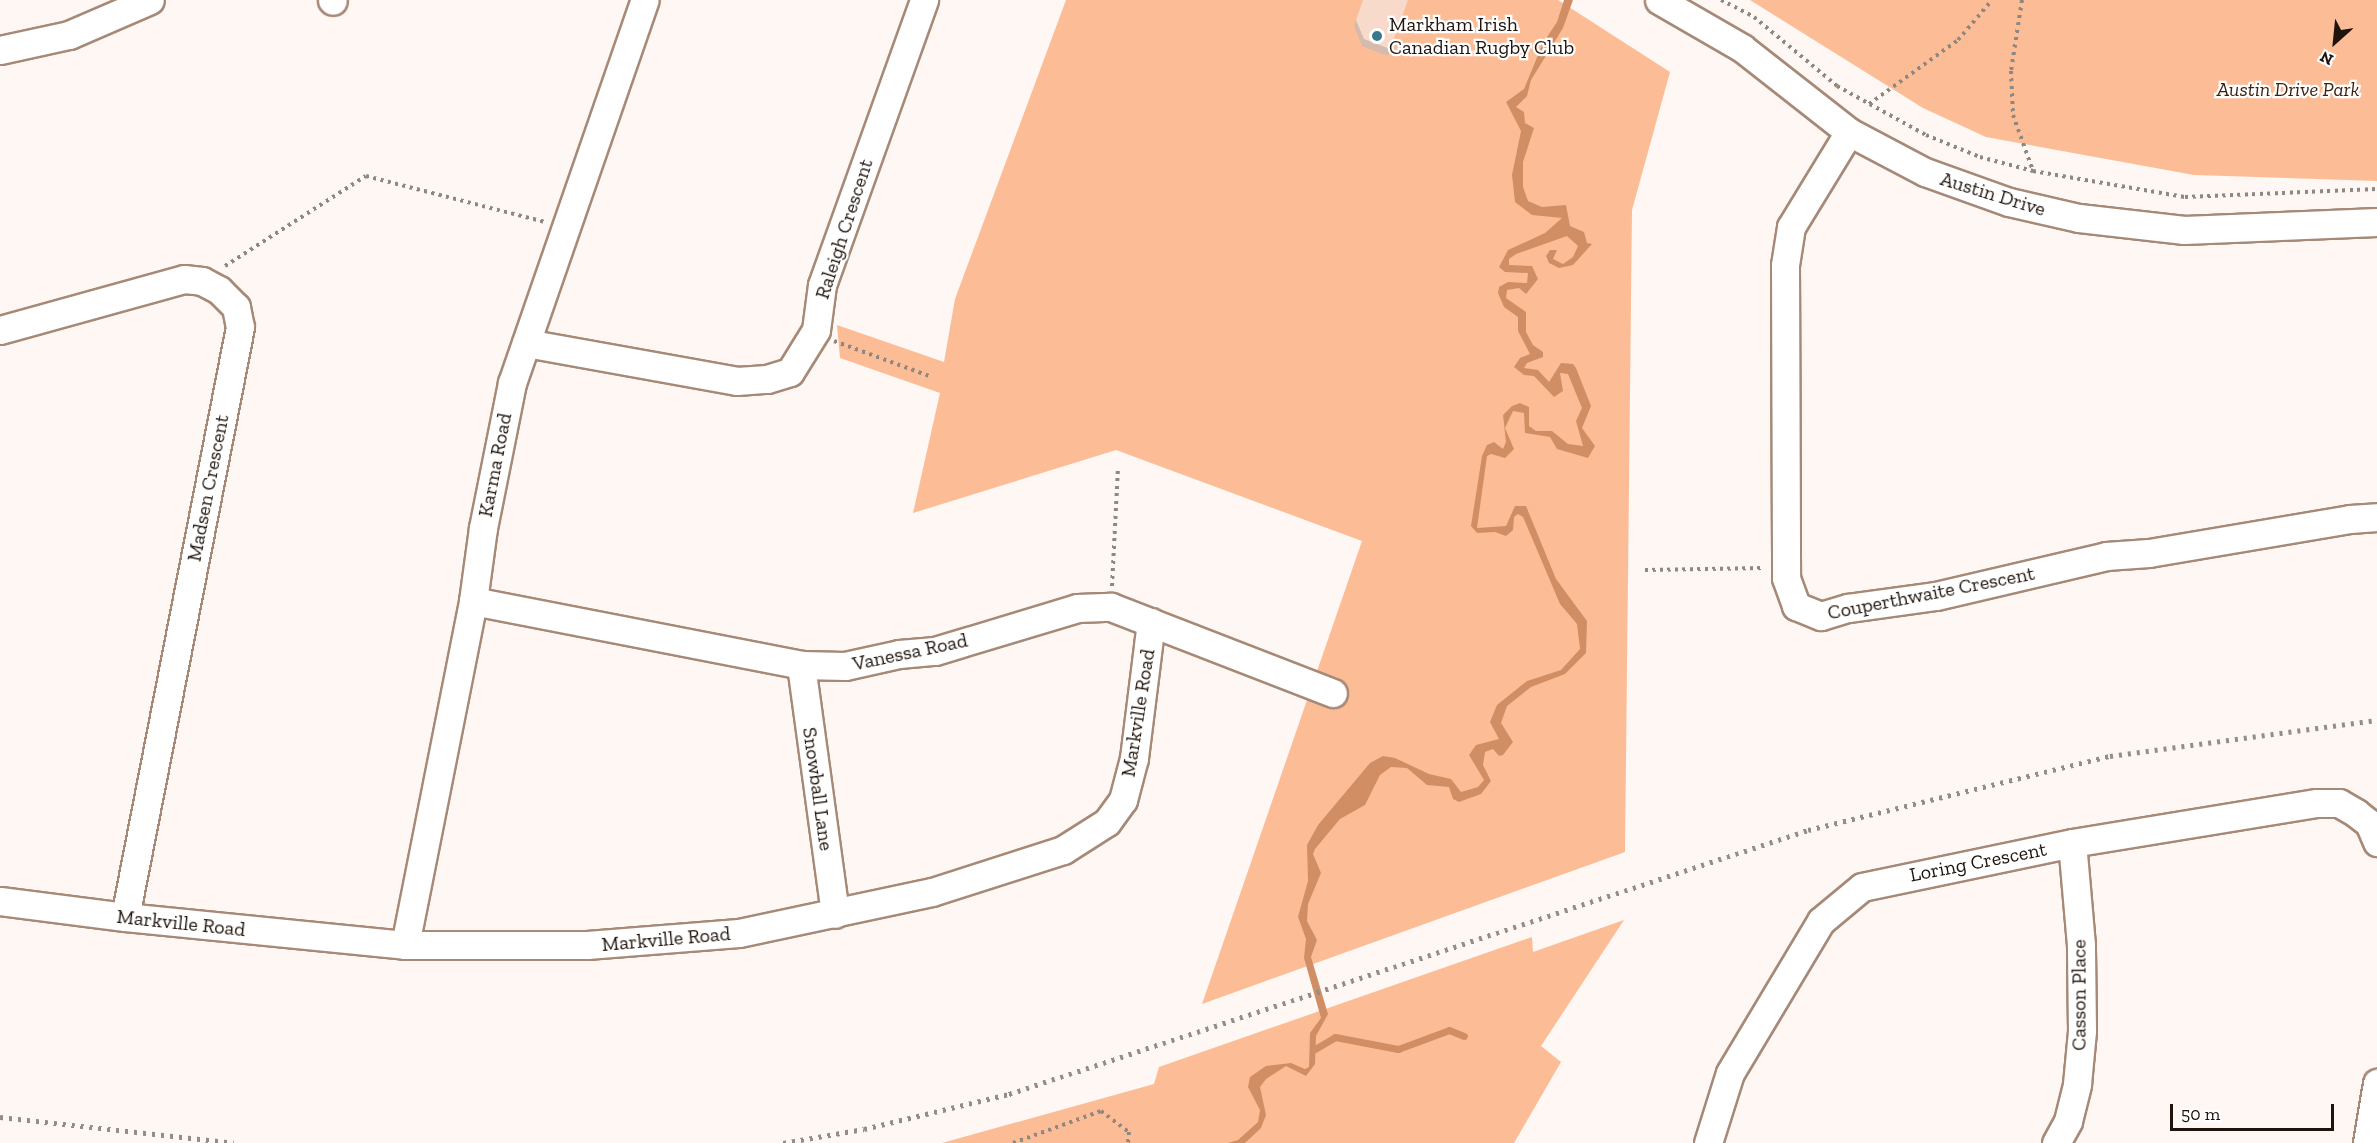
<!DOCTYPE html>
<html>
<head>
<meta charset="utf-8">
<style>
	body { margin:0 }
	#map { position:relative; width:2377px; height:1143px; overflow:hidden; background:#fef7f3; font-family:"Zilla Slab",serif }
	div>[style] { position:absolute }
	.green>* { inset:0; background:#fcbd96 }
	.water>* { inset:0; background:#d18e64 }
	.stream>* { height:7px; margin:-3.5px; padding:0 3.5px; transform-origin:3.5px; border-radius:3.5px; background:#d18e64 }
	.path>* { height:4px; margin-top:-2px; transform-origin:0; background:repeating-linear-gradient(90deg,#908781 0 3px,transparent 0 7.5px) }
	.roads { filter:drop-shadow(2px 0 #a68977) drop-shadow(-2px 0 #a68977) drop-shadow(0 2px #a68977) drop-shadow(0 -2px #a68977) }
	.minor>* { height:27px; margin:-13.5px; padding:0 13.5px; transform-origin:13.5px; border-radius:13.5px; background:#fff }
	.rail>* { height:4.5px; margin-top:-2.25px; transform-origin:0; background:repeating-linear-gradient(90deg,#958c87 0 3px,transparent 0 9px) }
	.wall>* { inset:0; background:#d4bbad }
	.building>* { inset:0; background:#f7dac9 }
	.dots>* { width:16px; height:16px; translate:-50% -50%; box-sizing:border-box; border:3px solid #fff; border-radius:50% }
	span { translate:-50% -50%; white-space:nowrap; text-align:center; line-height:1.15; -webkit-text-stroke:4.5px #fff; paint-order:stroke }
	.poi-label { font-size:20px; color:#1f140d }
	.left { translate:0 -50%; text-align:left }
	.park-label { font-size:20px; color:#3d210f; font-style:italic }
	.street-label { font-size:20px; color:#1f140d }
	.north { position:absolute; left:2305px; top:12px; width:60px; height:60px; -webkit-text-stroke:4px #fff; paint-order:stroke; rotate:207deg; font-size:16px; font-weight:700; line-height:24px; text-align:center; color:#1f140d }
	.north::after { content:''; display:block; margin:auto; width:21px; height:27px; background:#1f140d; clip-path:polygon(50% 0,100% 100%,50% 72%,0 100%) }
	.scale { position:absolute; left:2170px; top:1104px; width:164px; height:27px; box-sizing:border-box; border:3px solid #1f140d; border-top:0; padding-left:8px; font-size:18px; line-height:21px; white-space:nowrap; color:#1f140d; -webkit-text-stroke:4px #fff; paint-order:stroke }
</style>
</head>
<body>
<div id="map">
	<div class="green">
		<div style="clip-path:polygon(1066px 0,1558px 0,1670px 72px,1632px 210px,1625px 852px,1202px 1004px,1362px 541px,1116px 450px,913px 513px,940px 393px,840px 358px,837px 325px,944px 362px,955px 299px)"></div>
		<div style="clip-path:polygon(1750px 0,2377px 0,2377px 181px,2194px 175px,1986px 137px,1923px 108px)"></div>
		<div style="clip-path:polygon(1624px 920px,1541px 1046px,1561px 1062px,1514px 1143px,942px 1143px,1154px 1084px,1159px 1067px,1532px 937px,1533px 952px)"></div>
	</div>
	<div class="water">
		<div style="clip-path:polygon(1564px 0,1573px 0,1563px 28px,1531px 80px,1527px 96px,1516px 107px,1524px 112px,1525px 123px,1534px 128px,1523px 162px,1523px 187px,1528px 201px,1542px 207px,1566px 205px,1570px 226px,1584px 232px,1587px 243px,1592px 244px,1573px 265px,1559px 268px,1549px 263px,1546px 256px,1550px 250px,1557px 250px,1553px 259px,1563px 264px,1573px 257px,1578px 246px,1567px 236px,1516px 254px,1509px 259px,1509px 265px,1532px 266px,1538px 279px,1526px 294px,1519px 288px,1507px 290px,1506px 298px,1526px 312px,1526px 332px,1533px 345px,1543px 352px,1543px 357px,1527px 363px,1524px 368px,1538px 370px,1549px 382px,1561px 363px,1573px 364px,1576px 368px,1591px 406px,1582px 428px,1595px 446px,1588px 458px,1557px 449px,1550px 437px,1525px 433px,1524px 413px,1513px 411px,1505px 428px,1514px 449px,1505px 458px,1491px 454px,1487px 456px,1477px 528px,1506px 526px,1515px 506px,1526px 506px,1556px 579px,1587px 621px,1586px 653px,1565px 674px,1531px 687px,1507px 706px,1501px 723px,1513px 742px,1503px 755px,1499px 756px,1493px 749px,1485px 752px,1483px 765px,1491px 781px,1481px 794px,1459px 802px,1453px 799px,1449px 787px,1427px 785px,1407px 768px,1391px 767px,1380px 775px,1365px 805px,1340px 819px,1315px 849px,1313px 854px,1321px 873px,1308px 904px,1307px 921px,1317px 940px,1311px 957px,1328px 1014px,1316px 1036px,1315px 1064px,1306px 1076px,1286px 1066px,1266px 1079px,1260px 1087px,1266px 1115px,1261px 1128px,1245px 1143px,1228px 1143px,1238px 1140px,1258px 1122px,1260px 1110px,1248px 1087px,1250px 1077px,1266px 1066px,1291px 1063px,1305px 1069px,1309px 1067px,1310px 1033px,1321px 1018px,1304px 958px,1306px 939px,1298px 917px,1308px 881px,1307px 845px,1318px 825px,1370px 763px,1383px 756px,1395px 758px,1429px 774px,1451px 779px,1461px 792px,1478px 787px,1484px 780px,1469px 755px,1476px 745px,1499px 739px,1490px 722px,1497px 705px,1527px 681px,1561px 670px,1580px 649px,1577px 624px,1560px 604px,1523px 517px,1518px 514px,1514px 517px,1513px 530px,1506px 536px,1495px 532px,1477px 533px,1471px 526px,1482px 456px,1487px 445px,1494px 442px,1503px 449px,1506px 442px,1503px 415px,1512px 406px,1520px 403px,1529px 407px,1529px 426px,1536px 431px,1552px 431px,1568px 444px,1583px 446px,1576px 421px,1582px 408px,1568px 374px,1560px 373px,1563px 391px,1554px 397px,1534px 376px,1524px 375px,1514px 367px,1520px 358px,1530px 354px,1518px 331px,1518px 317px,1504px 307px,1498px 293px,1499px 287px,1508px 282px,1527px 283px,1528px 273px,1505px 272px,1499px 267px,1508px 250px,1545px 233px,1562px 218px,1532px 215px,1515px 202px,1512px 175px,1521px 131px,1506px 102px,1524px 89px,1543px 43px,1557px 22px)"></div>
	</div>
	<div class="stream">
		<div style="left:1315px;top:1049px;width:23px;rotate:-31deg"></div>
		<div style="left:1335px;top:1037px;width:64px;rotate:10.8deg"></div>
		<div style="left:1398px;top:1049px;width:54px;rotate:-20.4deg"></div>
		<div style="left:1449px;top:1030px;width:16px;rotate:22deg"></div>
	</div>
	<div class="path">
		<div style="left:1721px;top:0;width:37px;rotate:27deg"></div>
		<div style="left:1754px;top:17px;width:108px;rotate:39.7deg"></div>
		<div style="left:1837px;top:86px;width:102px;rotate:28.8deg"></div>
		<div style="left:1926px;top:135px;width:58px;rotate:22.2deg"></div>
		<div style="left:1980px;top:157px;width:55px;rotate:14.8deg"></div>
		<div style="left:2033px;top:171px;width:154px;rotate:9.7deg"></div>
		<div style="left:2185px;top:197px;width:192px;rotate:-2.4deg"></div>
		<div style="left:2022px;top:0;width:72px;rotate:98.8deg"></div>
		<div style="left:2011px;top:71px;width:44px;rotate:87.4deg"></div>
		<div style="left:2013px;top:115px;width:59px;rotate:70.3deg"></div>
		<div style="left:1869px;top:104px;width:110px;rotate:-35.7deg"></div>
		<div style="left:1958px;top:40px;width:52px;rotate:-49.6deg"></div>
		<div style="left:225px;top:266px;width:167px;rotate:-32.6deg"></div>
		<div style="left:366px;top:176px;width:185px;rotate:14.4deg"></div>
		<div style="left:834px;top:341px;width:104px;rotate:20.2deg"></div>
		<div style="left:1645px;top:570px;width:119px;rotate:-1deg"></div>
		<div style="left:1112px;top:586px;width:119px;rotate:-87.1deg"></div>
		<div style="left:1013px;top:1143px;width:94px;rotate:-20deg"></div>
		<div style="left:1101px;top:1111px;width:35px;rotate:37deg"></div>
		<div style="left:1129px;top:1132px;width:11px;rotate:95deg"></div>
	</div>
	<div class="roads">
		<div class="minor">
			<div style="left:332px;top:0;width:1px;rotate:45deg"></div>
			<div style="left:1659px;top:0;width:96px;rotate:30deg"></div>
			<div style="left:1742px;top:48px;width:136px;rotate:38.1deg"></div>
			<div style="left:1849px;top:132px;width:86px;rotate:27.8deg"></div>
			<div style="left:1925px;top:172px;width:89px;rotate:19.7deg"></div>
			<div style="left:2009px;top:202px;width:72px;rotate:12.9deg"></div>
			<div style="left:2079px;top:218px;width:106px;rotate:6.5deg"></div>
			<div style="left:2184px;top:230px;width:193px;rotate:-2.4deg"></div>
			<div style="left:0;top:50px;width:71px;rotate:-12.3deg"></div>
			<div style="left:69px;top:35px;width:88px;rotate:-23.4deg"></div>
			<div style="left:1849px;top:132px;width:111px;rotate:121.4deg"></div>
			<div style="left:1791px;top:227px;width:38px;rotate:99deg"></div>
			<div style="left:1785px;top:265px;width:313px;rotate:89.8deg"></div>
			<div style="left:1786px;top:578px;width:30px;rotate:70deg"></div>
			<div style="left:1796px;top:606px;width:27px;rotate:22deg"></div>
			<div style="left:1821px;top:616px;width:28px;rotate:-17deg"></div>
			<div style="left:1848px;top:608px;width:89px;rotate:-7.8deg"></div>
			<div style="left:1936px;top:596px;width:175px;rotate:-13.2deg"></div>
			<div style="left:2106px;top:556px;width:43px;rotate:-4deg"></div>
			<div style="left:2149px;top:553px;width:204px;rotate:-9.6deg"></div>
			<div style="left:2350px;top:519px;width:27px;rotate:-4deg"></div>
			<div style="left:0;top:330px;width:191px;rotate:-15.5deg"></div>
			<div style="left:184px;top:279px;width:18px;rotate:6deg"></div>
			<div style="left:202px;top:281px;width:19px;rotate:28deg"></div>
			<div style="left:219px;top:290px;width:24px;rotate:45deg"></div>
			<div style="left:236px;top:307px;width:20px;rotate:79deg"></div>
			<div style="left:240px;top:327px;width:601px;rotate:101.03deg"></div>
			<div style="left:526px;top:343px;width:214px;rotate:10.2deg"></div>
			<div style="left:737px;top:381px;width:30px;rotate:-4deg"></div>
			<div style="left:767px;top:379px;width:24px;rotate:-17deg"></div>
			<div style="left:790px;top:372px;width:49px;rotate:-58.2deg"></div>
			<div style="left:816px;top:330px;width:45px;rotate:-82.4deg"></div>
			<div style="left:822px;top:285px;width:303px;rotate:-70.3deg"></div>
			<div style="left:473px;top:601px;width:334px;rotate:11deg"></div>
			<div style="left:801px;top:665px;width:44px;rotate:1.3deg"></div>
			<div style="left:845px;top:666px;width:55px;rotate:-12.5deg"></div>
			<div style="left:899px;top:654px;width:36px;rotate:-5deg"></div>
			<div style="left:935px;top:651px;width:148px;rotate:-16.8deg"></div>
			<div style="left:1077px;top:608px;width:34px;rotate:-2deg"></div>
			<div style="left:1111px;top:607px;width:238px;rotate:21.2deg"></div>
			<div style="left:801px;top:665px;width:251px;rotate:82.2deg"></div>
			<div style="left:0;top:901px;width:126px;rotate:7.3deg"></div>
			<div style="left:125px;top:917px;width:281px;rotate:5.7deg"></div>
			<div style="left:405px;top:945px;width:182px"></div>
			<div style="left:587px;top:945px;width:152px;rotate:-4.5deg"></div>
			<div style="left:739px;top:933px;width:197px;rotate:-12deg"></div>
			<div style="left:932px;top:892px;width:138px;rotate:-17.8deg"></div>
			<div style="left:1063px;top:850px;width:52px;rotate:-32.5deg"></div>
			<div style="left:1107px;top:822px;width:27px;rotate:-54deg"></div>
			<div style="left:1123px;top:800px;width:43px;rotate:-75.3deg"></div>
			<div style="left:1134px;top:758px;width:137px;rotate:-82.9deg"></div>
			<div style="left:405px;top:945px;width:351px;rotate:-78.8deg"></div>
			<div style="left:473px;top:601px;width:74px;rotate:-82.2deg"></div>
			<div style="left:483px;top:528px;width:148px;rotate:-78.7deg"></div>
			<div style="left:512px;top:383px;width:405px;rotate:-70.9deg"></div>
			<div style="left:1708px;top:1143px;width:73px;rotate:-72.6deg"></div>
			<div style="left:1730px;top:1073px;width:177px;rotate:-59.1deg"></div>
			<div style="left:1821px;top:921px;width:53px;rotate:-39.7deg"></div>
			<div style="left:1862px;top:887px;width:215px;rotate:-11.8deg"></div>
			<div style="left:2072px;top:843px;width:248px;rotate:-9.3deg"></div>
			<div style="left:2317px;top:803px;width:22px"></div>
			<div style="left:2339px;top:803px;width:20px;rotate:30deg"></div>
			<div style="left:2356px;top:813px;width:16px;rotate:38deg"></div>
			<div style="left:2369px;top:823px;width:21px;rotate:67deg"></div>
			<div style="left:2056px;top:1143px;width:25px;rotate:-61deg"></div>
			<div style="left:2068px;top:1121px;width:38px;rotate:-76deg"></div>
			<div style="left:2077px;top:1084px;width:53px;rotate:-84.6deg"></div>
			<div style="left:2082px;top:1031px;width:86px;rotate:-90.7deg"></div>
			<div style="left:2081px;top:945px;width:102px;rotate:-95deg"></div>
			<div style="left:2367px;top:1143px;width:61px;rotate:-80.5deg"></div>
		</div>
	</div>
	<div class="rail">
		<div style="left:0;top:1117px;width:235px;rotate:6.3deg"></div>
		<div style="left:783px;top:1143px;width:82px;rotate:-9.8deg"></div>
		<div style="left:864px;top:1129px;width:149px;rotate:-13.6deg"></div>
		<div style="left:1009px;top:1094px;width:841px;rotate:-18.28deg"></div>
		<div style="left:1808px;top:830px;width:311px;rotate:-13.8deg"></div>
		<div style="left:2110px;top:756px;width:269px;rotate:-7.7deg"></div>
	</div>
	<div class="wall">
		<div style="clip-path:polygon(1363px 0,1390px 49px,1388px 56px,1362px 46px,1354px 26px)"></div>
	</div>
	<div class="building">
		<div style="clip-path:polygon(1363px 0,1408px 0,1390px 49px,1364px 39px,1356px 20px)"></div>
	</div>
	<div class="dots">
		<div style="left:1377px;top:36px;background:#39788d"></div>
	</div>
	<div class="poi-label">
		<span class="left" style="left:1389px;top:36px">Markham Irish<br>Canadian Rugby Club</span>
	</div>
	<div class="park-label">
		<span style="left:2288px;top:89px">Austin Drive Park</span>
	</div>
	<div class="street-label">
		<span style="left:1993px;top:194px;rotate:17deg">Austin Drive</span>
		<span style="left:844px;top:229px;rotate:-72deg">Raleigh Crescent</span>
		<span style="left:495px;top:465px;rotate:-79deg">Karma Road</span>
		<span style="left:208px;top:488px;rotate:-79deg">Madsen Crescent</span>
		<span style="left:1931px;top:593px;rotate:-11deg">Couperthwaite Crescent</span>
		<span style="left:910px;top:652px;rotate:-12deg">Vanessa Road</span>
		<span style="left:1138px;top:713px;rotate:-81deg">Markville Road</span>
		<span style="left:818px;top:789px;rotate:82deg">Snowball Lane</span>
		<span style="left:1978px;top:862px;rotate:-11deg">Loring Crescent</span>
		<span style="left:181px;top:923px;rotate:6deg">Markville Road</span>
		<span style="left:666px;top:939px;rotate:-5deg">Markville Road</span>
		<span style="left:2079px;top:995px;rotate:-90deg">Casson Place</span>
	</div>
	<div class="north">N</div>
	<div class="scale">50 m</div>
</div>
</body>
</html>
